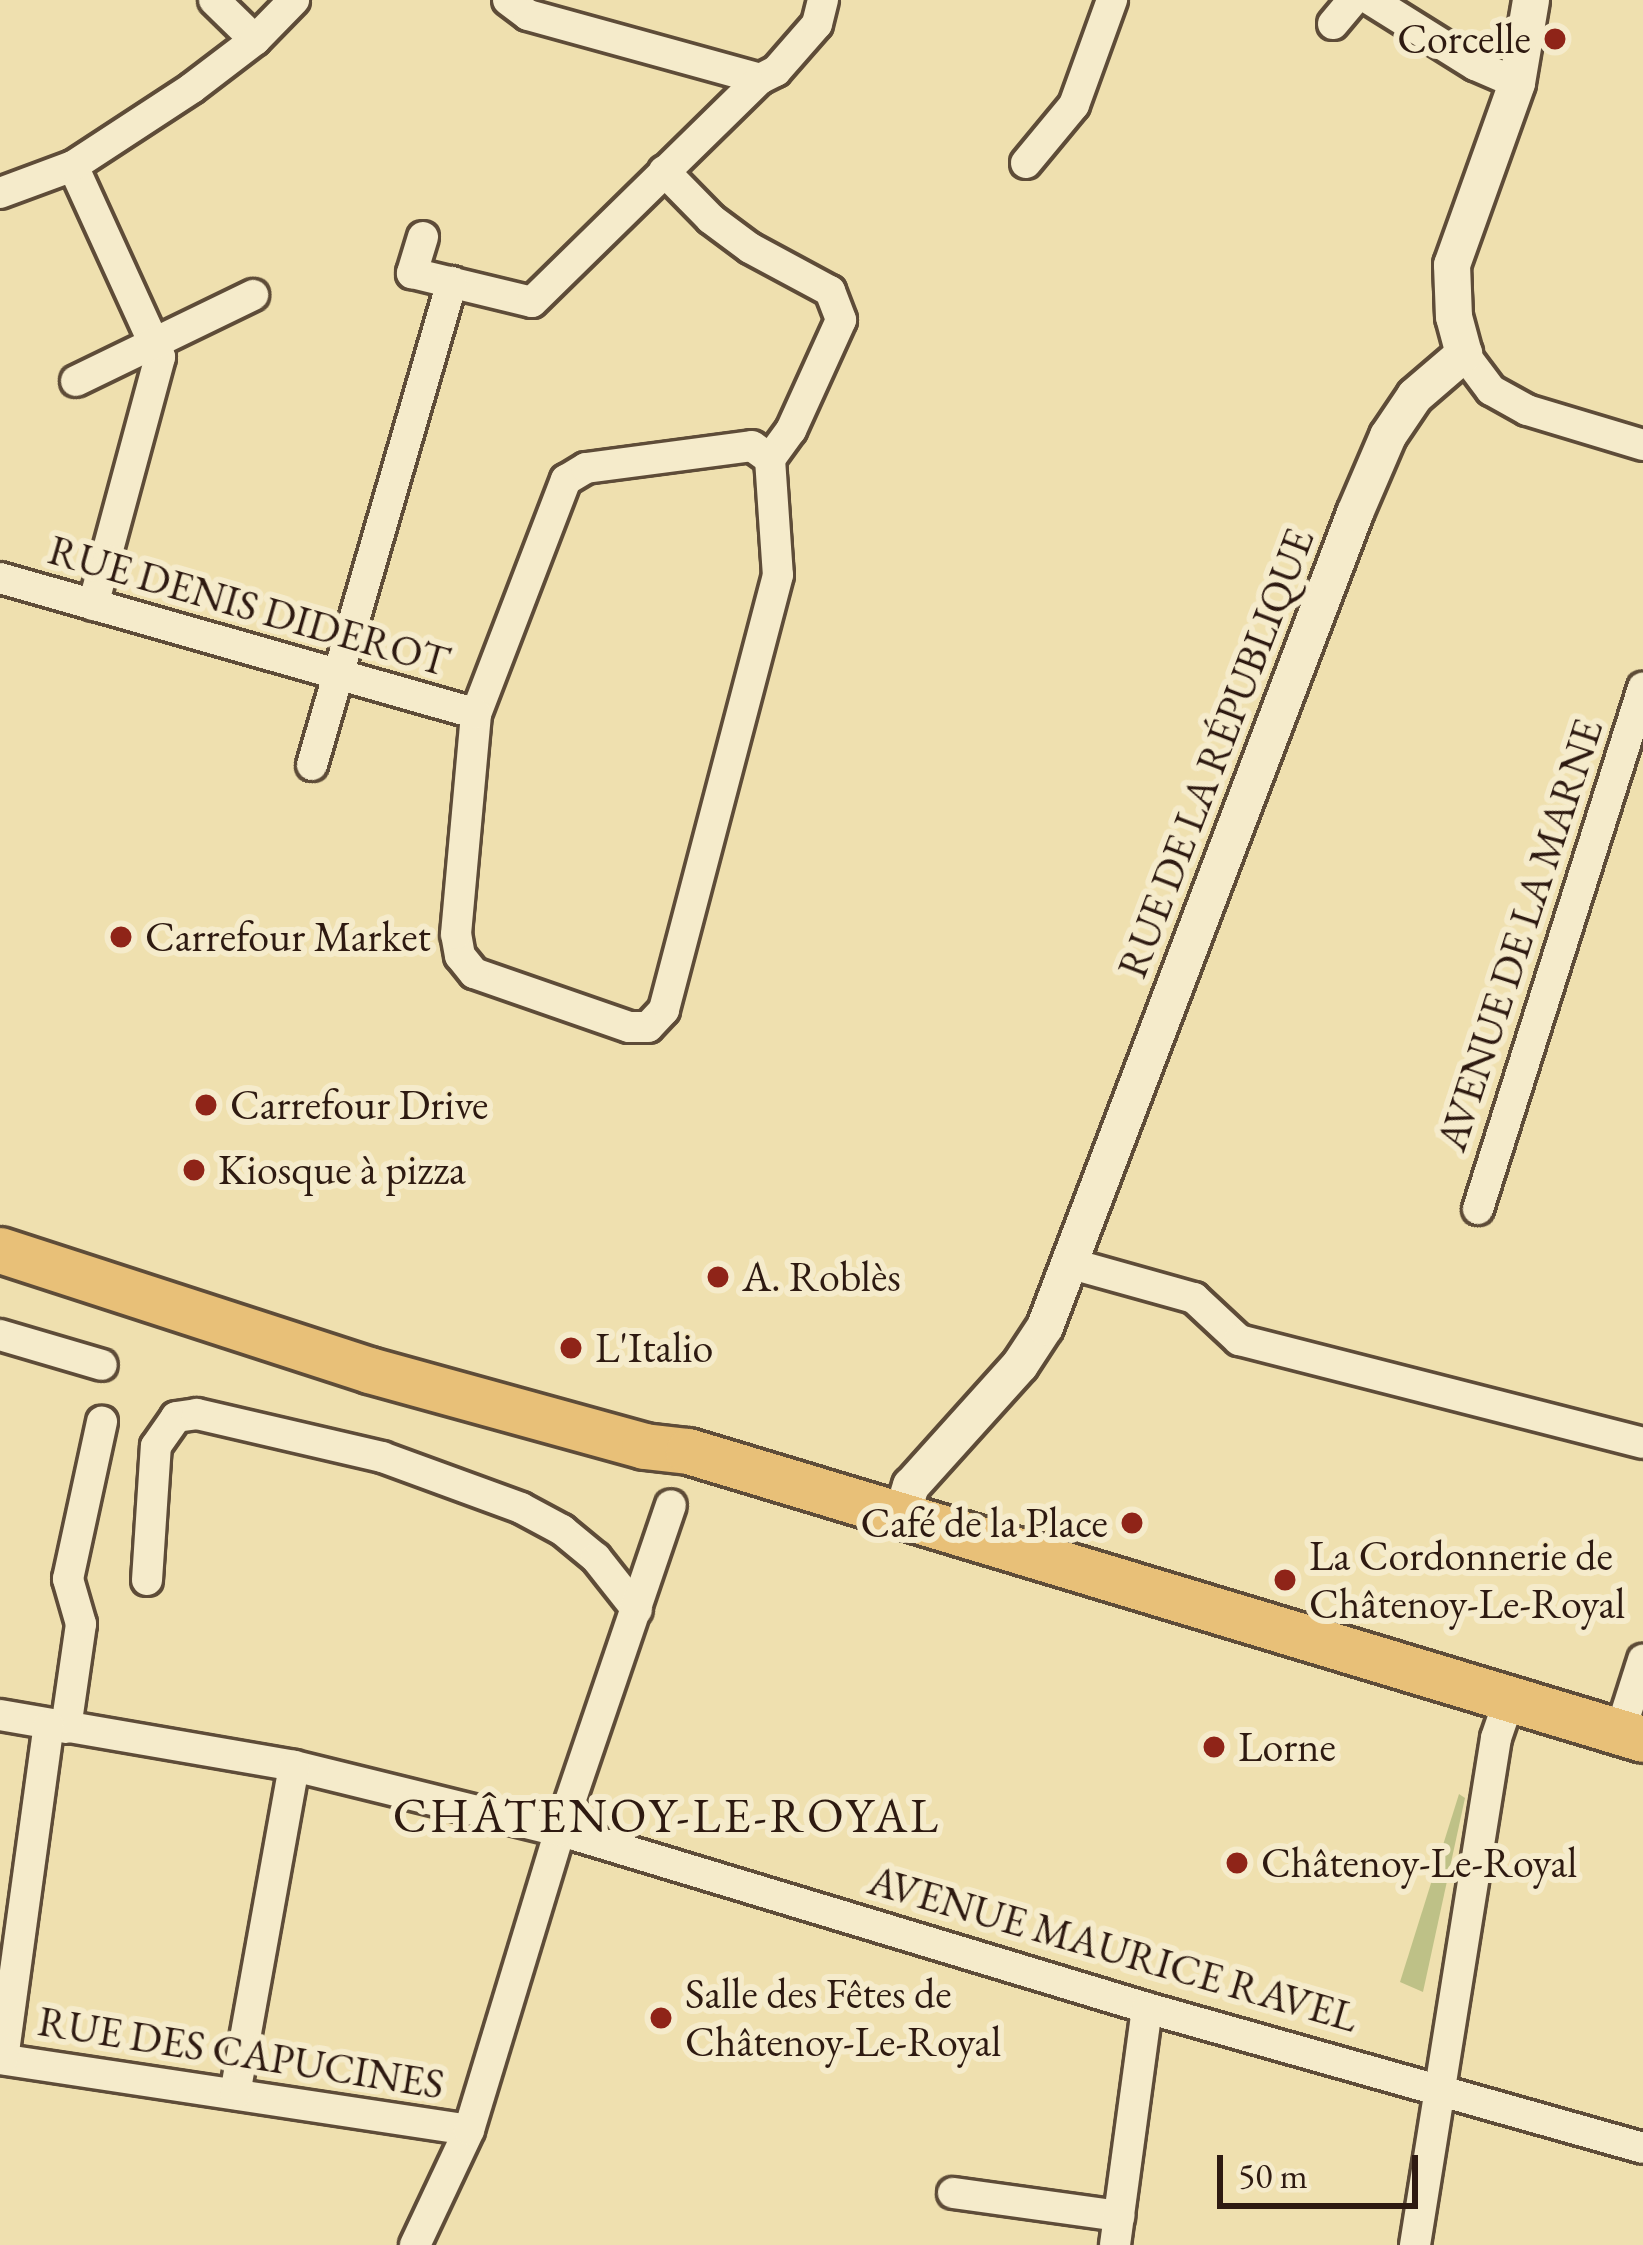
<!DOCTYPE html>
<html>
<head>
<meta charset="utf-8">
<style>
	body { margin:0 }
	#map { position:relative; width:1643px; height:2245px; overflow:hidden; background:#efe0af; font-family:"EB Garamond",serif }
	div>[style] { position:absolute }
	.green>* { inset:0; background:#bec187 }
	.roads { filter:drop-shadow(3px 0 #5e4c38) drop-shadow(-3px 0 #5e4c38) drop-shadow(0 3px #5e4c38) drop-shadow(0 -3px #5e4c38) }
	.minor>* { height:30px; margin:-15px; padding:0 15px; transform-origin:15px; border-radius:15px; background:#f5ebcb }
	.tertiary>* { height:36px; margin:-18px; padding:0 18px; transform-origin:18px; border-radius:18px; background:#f5ebcb }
	.primary>* { height:45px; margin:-22.5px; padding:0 22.5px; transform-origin:22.5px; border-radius:22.5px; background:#e8c078 }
	.dots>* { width:33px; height:33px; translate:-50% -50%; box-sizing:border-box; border:6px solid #f5ebcb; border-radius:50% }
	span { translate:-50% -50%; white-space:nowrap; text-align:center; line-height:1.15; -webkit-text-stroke:12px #f5ebcb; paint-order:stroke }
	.poi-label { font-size:42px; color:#2e1a11 }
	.right { translate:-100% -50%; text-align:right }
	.left { translate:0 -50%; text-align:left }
	.street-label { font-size:42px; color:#2e1a11 }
	.quarter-label { font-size:48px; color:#2e1a11; letter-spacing:3px }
	.scale { position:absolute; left:1217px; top:2155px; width:201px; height:54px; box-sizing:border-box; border:6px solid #2e1a11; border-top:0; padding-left:15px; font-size:36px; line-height:42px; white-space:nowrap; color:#2e1a11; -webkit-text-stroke:9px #f5ebcb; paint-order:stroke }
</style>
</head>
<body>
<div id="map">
	<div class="green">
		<div style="clip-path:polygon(1459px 1794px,1465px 1798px,1423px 1992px,1400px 1982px)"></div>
	</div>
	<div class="roads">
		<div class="minor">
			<div style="left:214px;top:0;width:57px;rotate:44.3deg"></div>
			<div style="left:508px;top:0;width:25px;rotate:37deg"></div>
			<div style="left:528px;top:15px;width:241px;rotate:15.4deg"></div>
			<div style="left:1371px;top:0;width:123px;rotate:32deg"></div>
			<div style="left:1475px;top:65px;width:46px;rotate:23.2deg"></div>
			<div style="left:1333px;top:24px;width:31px;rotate:-50deg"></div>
			<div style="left:1026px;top:163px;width:75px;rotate:-50.4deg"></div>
			<div style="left:1074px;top:105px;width:112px;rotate:-70.1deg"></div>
			<div style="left:73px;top:166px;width:210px;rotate:65.5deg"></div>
			<div style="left:160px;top:357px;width:257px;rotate:105.1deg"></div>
			<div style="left:664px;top:171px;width:67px;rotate:45.6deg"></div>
			<div style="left:711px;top:219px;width:49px;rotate:36.6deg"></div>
			<div style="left:750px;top:248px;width:91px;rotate:28.3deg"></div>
			<div style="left:830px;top:291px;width:31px;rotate:69deg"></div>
			<div style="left:841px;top:320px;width:121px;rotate:114.4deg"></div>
			<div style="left:791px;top:430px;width:36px;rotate:126deg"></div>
			<div style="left:770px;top:459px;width:116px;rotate:86.1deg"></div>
			<div style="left:778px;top:575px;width:450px;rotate:104.7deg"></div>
			<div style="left:664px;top:1010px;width:23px;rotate:133deg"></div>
			<div style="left:648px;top:1027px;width:19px;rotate:180deg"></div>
			<div style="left:629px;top:1027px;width:164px;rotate:-160.8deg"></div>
			<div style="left:474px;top:973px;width:22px;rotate:-129deg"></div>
			<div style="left:460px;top:956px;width:22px;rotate:-100deg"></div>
			<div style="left:456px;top:934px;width:221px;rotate:-84.8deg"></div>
			<div style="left:476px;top:714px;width:251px;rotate:-69deg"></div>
			<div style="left:566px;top:480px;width:23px;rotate:-31deg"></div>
			<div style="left:586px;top:468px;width:167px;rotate:-7.5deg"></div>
			<div style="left:752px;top:446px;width:22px;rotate:36deg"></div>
			<div style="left:0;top:193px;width:78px;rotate:-20.3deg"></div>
			<div style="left:73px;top:166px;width:142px;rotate:-33.2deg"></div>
			<div style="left:192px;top:88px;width:79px;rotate:-37.3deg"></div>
			<div style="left:255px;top:40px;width:56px;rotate:-45.7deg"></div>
			<div style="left:423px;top:237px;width:38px;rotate:107deg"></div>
			<div style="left:412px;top:273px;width:123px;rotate:13.6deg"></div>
			<div style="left:532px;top:302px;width:319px;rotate:-44.4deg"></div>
			<div style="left:760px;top:79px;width:18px;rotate:-27deg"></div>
			<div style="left:776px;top:71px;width:62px;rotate:-48.9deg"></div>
			<div style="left:817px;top:24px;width:25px;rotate:-76deg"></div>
			<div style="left:1464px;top:354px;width:45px;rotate:53.1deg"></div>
			<div style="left:1491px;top:390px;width:41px;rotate:29.1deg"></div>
			<div style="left:1527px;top:410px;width:121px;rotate:16.8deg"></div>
			<div style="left:76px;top:381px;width:197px;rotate:-25.9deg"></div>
			<div style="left:0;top:578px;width:495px;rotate:15.9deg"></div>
			<div style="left:312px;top:765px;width:503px;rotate:-73.84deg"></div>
			<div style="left:1478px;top:1209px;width:547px;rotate:-72.43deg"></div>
			<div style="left:1072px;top:1264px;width:127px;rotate:15.6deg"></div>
			<div style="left:1194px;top:1298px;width:62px;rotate:43deg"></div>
			<div style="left:1239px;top:1340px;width:417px;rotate:14.3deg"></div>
			<div style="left:0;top:1335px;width:106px;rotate:16.4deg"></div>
			<div style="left:147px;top:1580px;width:134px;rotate:-86.2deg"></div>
			<div style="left:156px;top:1446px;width:35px;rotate:-55deg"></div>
			<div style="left:176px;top:1417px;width:21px;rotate:-8deg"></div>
			<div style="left:197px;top:1414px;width:190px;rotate:13.1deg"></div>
			<div style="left:382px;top:1457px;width:148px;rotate:20.1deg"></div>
			<div style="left:521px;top:1508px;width:47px;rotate:28.2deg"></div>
			<div style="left:562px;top:1530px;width:44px;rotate:39.5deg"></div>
			<div style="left:596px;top:1558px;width:66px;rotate:51.7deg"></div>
			<div style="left:0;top:1715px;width:298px;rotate:9.8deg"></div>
			<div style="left:294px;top:1766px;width:292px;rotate:13.8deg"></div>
			<div style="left:578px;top:1836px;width:594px;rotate:16.82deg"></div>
			<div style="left:1147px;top:2008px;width:515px;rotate:15.76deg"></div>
			<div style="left:66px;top:1728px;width:105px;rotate:-81.8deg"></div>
			<div style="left:81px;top:1624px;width:47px;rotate:-106.1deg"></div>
			<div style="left:68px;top:1579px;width:161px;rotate:-77.8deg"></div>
			<div style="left:1620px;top:1732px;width:76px;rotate:-72.3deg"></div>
			<div style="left:0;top:2059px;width:474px;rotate:8.6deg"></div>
			<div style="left:3px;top:2059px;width:337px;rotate:-82.2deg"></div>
			<div style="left:235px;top:2094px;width:333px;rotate:-79.8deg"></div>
			<div style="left:953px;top:2193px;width:168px;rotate:7.9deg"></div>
			<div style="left:415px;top:2245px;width:127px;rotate:-64.8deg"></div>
			<div style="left:469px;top:2130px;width:313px;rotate:-73.1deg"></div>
			<div style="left:560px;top:1831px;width:344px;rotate:-71.2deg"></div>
			<div style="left:1115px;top:2245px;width:239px;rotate:-82.3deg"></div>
			<div style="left:1415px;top:2245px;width:513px;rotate:-80.92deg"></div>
			<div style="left:1496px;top:1738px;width:39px;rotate:-71deg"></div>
		</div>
		<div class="tertiary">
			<div style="left:901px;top:1518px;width:34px;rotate:-73deg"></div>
			<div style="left:911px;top:1486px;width:163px;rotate:-48deg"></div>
			<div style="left:1020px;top:1365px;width:45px;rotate:-56.7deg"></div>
			<div style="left:1045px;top:1327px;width:871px;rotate:-69.15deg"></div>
			<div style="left:1355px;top:513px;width:84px;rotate:-66.8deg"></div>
			<div style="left:1388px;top:436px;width:48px;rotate:-56deg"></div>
			<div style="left:1415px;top:396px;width:65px;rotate:-40.6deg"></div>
			<div style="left:1464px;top:354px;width:38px;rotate:-105deg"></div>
			<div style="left:1454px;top:317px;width:52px;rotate:-92.2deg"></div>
			<div style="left:1452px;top:265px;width:193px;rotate:-70.3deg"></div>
			<div style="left:1517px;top:83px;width:84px;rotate:-80.4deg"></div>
		</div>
		<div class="primary">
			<div style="left:0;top:1250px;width:388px;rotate:18deg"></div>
			<div style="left:369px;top:1370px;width:285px;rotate:15.4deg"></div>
			<div style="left:644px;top:1446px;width:44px;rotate:6.5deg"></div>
			<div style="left:688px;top:1451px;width:997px;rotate:16.78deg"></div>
		</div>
	</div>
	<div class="dots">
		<div style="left:1555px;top:39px;background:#8f2418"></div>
		<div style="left:121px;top:937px;background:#8f2418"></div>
		<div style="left:206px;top:1105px;background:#8f2418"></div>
		<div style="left:194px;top:1170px;background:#8f2418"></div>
		<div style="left:718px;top:1277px;background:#8f2418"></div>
		<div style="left:571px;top:1348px;background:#8f2418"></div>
		<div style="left:1132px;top:1523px;background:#8f2418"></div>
		<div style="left:1285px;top:1580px;background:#8f2418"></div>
		<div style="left:1214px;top:1747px;background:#8f2418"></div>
		<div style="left:1237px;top:1863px;background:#8f2418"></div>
		<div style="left:661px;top:2018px;background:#8f2418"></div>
	</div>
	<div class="poi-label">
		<span class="right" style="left:1531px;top:39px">Corcelle</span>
		<span class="left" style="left:145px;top:937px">Carrefour Market</span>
		<span class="left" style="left:230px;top:1105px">Carrefour Drive</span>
		<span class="left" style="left:218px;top:1170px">Kiosque à pizza</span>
		<span class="left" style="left:742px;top:1277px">A. Roblès</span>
		<span class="left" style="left:595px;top:1348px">L'Italio</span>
		<span class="right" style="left:1108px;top:1523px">Café de la Place</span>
		<span class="left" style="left:1309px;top:1580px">La Cordonnerie de<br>Châtenoy-Le-Royal</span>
		<span class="left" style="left:1238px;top:1747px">Lorne</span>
		<span class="left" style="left:1261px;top:1863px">Châtenoy-Le-Royal</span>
		<span class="left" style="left:685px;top:2018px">Salle des Fêtes de<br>Châtenoy-Le-Royal</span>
	</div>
	<div class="street-label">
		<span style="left:249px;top:606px;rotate:16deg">RUE DENIS DIDEROT</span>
		<span style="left:1216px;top:753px;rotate:-69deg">RUE DE LA RÉPUBLIQUE</span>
		<span style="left:1520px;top:935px;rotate:-72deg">AVENUE DE LA MARNE</span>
		<span style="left:1113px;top:1949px;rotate:16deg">AVENUE MAURICE RAVEL</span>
		<span style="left:241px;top:2053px;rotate:9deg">RUE DES CAPUCINES</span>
	</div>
	<div class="quarter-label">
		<span style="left:667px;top:1816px">CHÂTENOY-LE-ROYAL</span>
	</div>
	<div class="scale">50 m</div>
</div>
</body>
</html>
